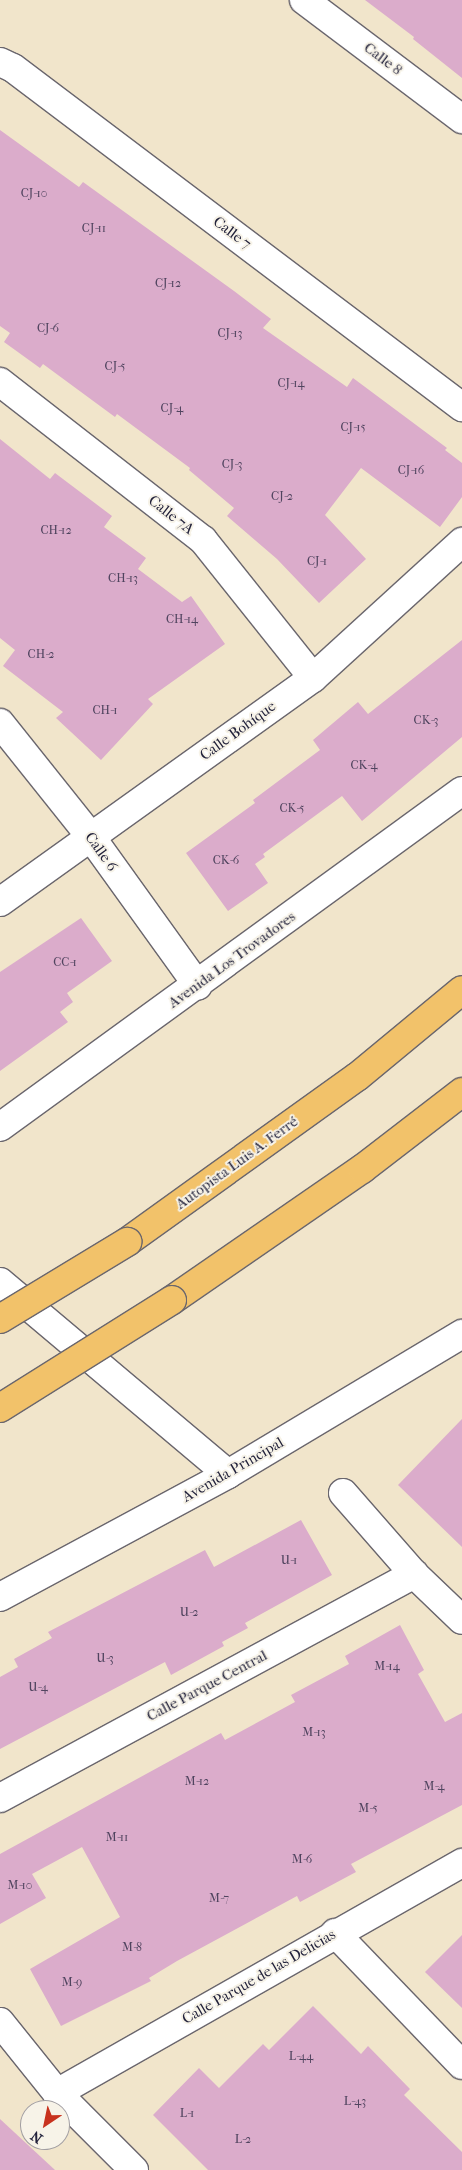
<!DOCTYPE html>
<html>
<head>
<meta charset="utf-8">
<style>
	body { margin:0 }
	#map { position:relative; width:462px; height:2170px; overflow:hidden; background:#f1e5cb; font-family:"IM FELL French Canon",serif }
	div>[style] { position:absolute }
	.building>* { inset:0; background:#dbaccb }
	.roads { filter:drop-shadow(1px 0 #6a666d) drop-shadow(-1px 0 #6a666d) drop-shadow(0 1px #6a666d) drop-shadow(0 -1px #6a666d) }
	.minor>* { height:28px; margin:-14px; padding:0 14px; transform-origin:14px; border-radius:14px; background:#fff }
	.highway>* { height:28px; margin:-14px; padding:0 14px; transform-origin:14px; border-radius:14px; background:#f2c26a }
	.bridges { filter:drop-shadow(1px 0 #6a666d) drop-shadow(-1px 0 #6a666d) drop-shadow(0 1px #6a666d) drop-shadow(0 -1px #6a666d) }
	.highway-bridge>* { height:28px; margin:-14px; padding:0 14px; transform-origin:14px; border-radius:14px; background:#f2c26a }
	span { translate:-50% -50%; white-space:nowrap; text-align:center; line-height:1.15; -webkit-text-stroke:4px #f7f3e8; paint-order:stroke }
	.number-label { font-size:12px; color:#50445f }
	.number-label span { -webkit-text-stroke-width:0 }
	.street-label { font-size:15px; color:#22223b }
	.north { position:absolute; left:20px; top:2100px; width:50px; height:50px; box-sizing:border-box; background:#f7f3e8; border:1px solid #a29fa3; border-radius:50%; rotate:214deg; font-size:14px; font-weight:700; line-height:20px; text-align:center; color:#22223b }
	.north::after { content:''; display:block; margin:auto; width:18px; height:22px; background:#c8321e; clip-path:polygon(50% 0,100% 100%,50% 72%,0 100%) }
</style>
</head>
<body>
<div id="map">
	<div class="building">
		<div style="clip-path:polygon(365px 0,462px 0,462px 78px,413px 39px,414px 37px)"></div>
		<div style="clip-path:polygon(0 130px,79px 187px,83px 182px,234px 291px,271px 319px,263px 328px,347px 387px,353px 378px,447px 448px,445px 450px,462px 463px,462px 497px,440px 527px,361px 468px,325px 515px,366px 559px,319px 603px,277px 559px,227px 516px,234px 508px,189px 470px,190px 468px,117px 414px,115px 417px,43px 364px,40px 368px,4px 342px,10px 333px,0 326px)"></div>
		<div style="clip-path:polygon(0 439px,50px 479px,55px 473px,112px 516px,104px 527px,146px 558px,138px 569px,182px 602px,191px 596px,225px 644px,148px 699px,153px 704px,101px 760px,56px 718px,63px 712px,3px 666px,15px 650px,0 638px)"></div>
		<div style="clip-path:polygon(462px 640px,462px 737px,362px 821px,342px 796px,263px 854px,265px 857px,255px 864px,268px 883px,228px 911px,186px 853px,255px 803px,253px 800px,320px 750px,313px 740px,358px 702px,368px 714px)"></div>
		<div style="clip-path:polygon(81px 918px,112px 961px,67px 993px,73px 1002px,60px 1012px,68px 1022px,0 1071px,0 972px)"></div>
		<div style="clip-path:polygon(462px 1419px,462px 1547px,398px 1485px)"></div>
		<div style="clip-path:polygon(301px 1520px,332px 1575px,245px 1623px,248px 1628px,222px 1642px,224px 1646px,171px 1675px,165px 1662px,0 1749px,0 1677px,18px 1667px,14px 1659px,52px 1638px,48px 1632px,205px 1550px,214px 1567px)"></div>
		<div style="clip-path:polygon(400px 1625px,424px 1670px,418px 1674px,445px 1722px,462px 1713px,462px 1805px,351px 1864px,356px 1872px,300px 1902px,297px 1896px,177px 1961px,149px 1978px,151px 1981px,61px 2026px,30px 1969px,120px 1917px,82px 1847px,32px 1874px,46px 1898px,0 1924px,0 1854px,221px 1733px,225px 1740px,295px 1702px,291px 1695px,349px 1664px,345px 1656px)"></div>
		<div style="clip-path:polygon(462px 1935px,462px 2008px,425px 1972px)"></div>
		<div style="clip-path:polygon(313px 2006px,361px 2054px,368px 2046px,410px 2089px,404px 2095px,462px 2152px,462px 2170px,208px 2170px,153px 2115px,199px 2068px,219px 2088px,263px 2044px,269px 2050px)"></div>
		<div style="clip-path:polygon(0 2119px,55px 2170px,0 2170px)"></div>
	</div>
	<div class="roads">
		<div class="minor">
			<div style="left:304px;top:0;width:198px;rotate:37deg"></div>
			<div style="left:0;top:62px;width:14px;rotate:25deg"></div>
			<div style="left:13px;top:68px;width:563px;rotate:37.05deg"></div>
			<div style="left:0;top:382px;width:257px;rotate:37.9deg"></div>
			<div style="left:203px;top:540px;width:176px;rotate:51.4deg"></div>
			<div style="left:0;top:723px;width:146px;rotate:51.4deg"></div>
			<div style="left:91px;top:837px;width:183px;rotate:54.3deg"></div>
			<div style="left:0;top:902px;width:385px;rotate:-35.6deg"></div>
			<div style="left:313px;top:678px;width:202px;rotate:-42.4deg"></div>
			<div style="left:0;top:1127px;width:571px;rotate:-36.03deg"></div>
			<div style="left:0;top:1282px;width:298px;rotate:40.1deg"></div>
			<div style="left:343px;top:1493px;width:108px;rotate:48.8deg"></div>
			<div style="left:414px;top:1574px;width:66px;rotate:43.8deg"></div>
			<div style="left:0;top:1597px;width:259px;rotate:-28.3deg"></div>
			<div style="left:228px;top:1474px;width:273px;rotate:-30.9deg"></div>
			<div style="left:0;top:1798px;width:471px;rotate:-28.4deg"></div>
			<div style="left:335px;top:1933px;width:183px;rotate:46.1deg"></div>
			<div style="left:0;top:2022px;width:91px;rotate:51.2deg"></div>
			<div style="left:57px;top:2093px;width:109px;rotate:45deg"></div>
			<div style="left:57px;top:2093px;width:466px;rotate:-29.6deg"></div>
		</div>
		<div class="highway">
			<div style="left:127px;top:1242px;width:283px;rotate:-35.7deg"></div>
			<div style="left:357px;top:1077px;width:136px;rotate:-39.6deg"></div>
			<div style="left:172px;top:1300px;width:231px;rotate:-34.6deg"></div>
			<div style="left:362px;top:1169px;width:126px;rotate:-37.6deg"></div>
		</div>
	</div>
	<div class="bridges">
		<div class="highway-bridge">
			<div style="left:0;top:1319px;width:149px;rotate:-31.2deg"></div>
			<div style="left:0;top:1408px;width:203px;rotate:-32.1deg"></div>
		</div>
	</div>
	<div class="number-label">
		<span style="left:34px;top:194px">CJ-10</span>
		<span style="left:94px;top:229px">CJ-11</span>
		<span style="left:168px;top:284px">CJ-12</span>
		<span style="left:48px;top:329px">CJ-6</span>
		<span style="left:230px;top:334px">CJ-13</span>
		<span style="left:115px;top:367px">CJ-5</span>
		<span style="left:291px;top:384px">CJ-14</span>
		<span style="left:172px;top:409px">CJ-4</span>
		<span style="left:353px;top:428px">CJ-15</span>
		<span style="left:232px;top:465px">CJ-3</span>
		<span style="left:411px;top:471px">CJ-16</span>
		<span style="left:282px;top:497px">CJ-2</span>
		<span style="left:56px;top:531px">CH-12</span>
		<span style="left:317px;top:562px">CJ-1</span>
		<span style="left:123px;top:579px">CH-13</span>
		<span style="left:182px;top:620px">CH-14</span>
		<span style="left:41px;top:655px">CH-2</span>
		<span style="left:105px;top:711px">CH-1</span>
		<span style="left:426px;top:721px">CK-3</span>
		<span style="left:364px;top:766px">CK-4</span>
		<span style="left:292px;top:809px">CK-5</span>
		<span style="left:226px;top:861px">CK-6</span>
		<span style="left:65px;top:963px">CC-1</span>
		<span style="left:289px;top:1561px">U-1</span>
		<span style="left:189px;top:1613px">U-2</span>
		<span style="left:105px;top:1659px">U-3</span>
		<span style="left:387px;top:1667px">M-14</span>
		<span style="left:38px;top:1688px">U-4</span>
		<span style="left:314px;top:1733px">M-13</span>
		<span style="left:197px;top:1782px">M-12</span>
		<span style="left:434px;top:1787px">M-4</span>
		<span style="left:368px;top:1809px">M-5</span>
		<span style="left:117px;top:1838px">M-11</span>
		<span style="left:302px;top:1860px">M-6</span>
		<span style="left:20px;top:1886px">M-10</span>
		<span style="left:219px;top:1899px">M-7</span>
		<span style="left:132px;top:1948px">M-8</span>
		<span style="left:72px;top:1983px">M-9</span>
		<span style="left:301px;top:2057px">L-44</span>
		<span style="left:355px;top:2102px">L-43</span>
		<span style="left:187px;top:2114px">L-1</span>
		<span style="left:243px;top:2140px">L-2</span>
	</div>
	<div class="street-label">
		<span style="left:383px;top:59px;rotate:37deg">Calle 8</span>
		<span style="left:232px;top:233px;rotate:37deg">Calle 7</span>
		<span style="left:171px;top:515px;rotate:38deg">Calle 7A</span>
		<span style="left:238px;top:731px;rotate:-36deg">Calle Bohíque</span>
		<span style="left:101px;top:852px;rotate:54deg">Calle 6</span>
		<span style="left:232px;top:960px;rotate:-36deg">Avenida Los Trovadores</span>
		<span style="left:237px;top:1163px;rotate:-36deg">Autopista Luis A. Ferré</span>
		<span style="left:233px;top:1470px;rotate:-30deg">Avenida Principal</span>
		<span style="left:207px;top:1686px;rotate:-28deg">Calle Parque Central</span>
		<span style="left:259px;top:1977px;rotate:-30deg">Calle Parque de las Delicias</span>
	</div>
	<div class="north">N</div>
</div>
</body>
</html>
